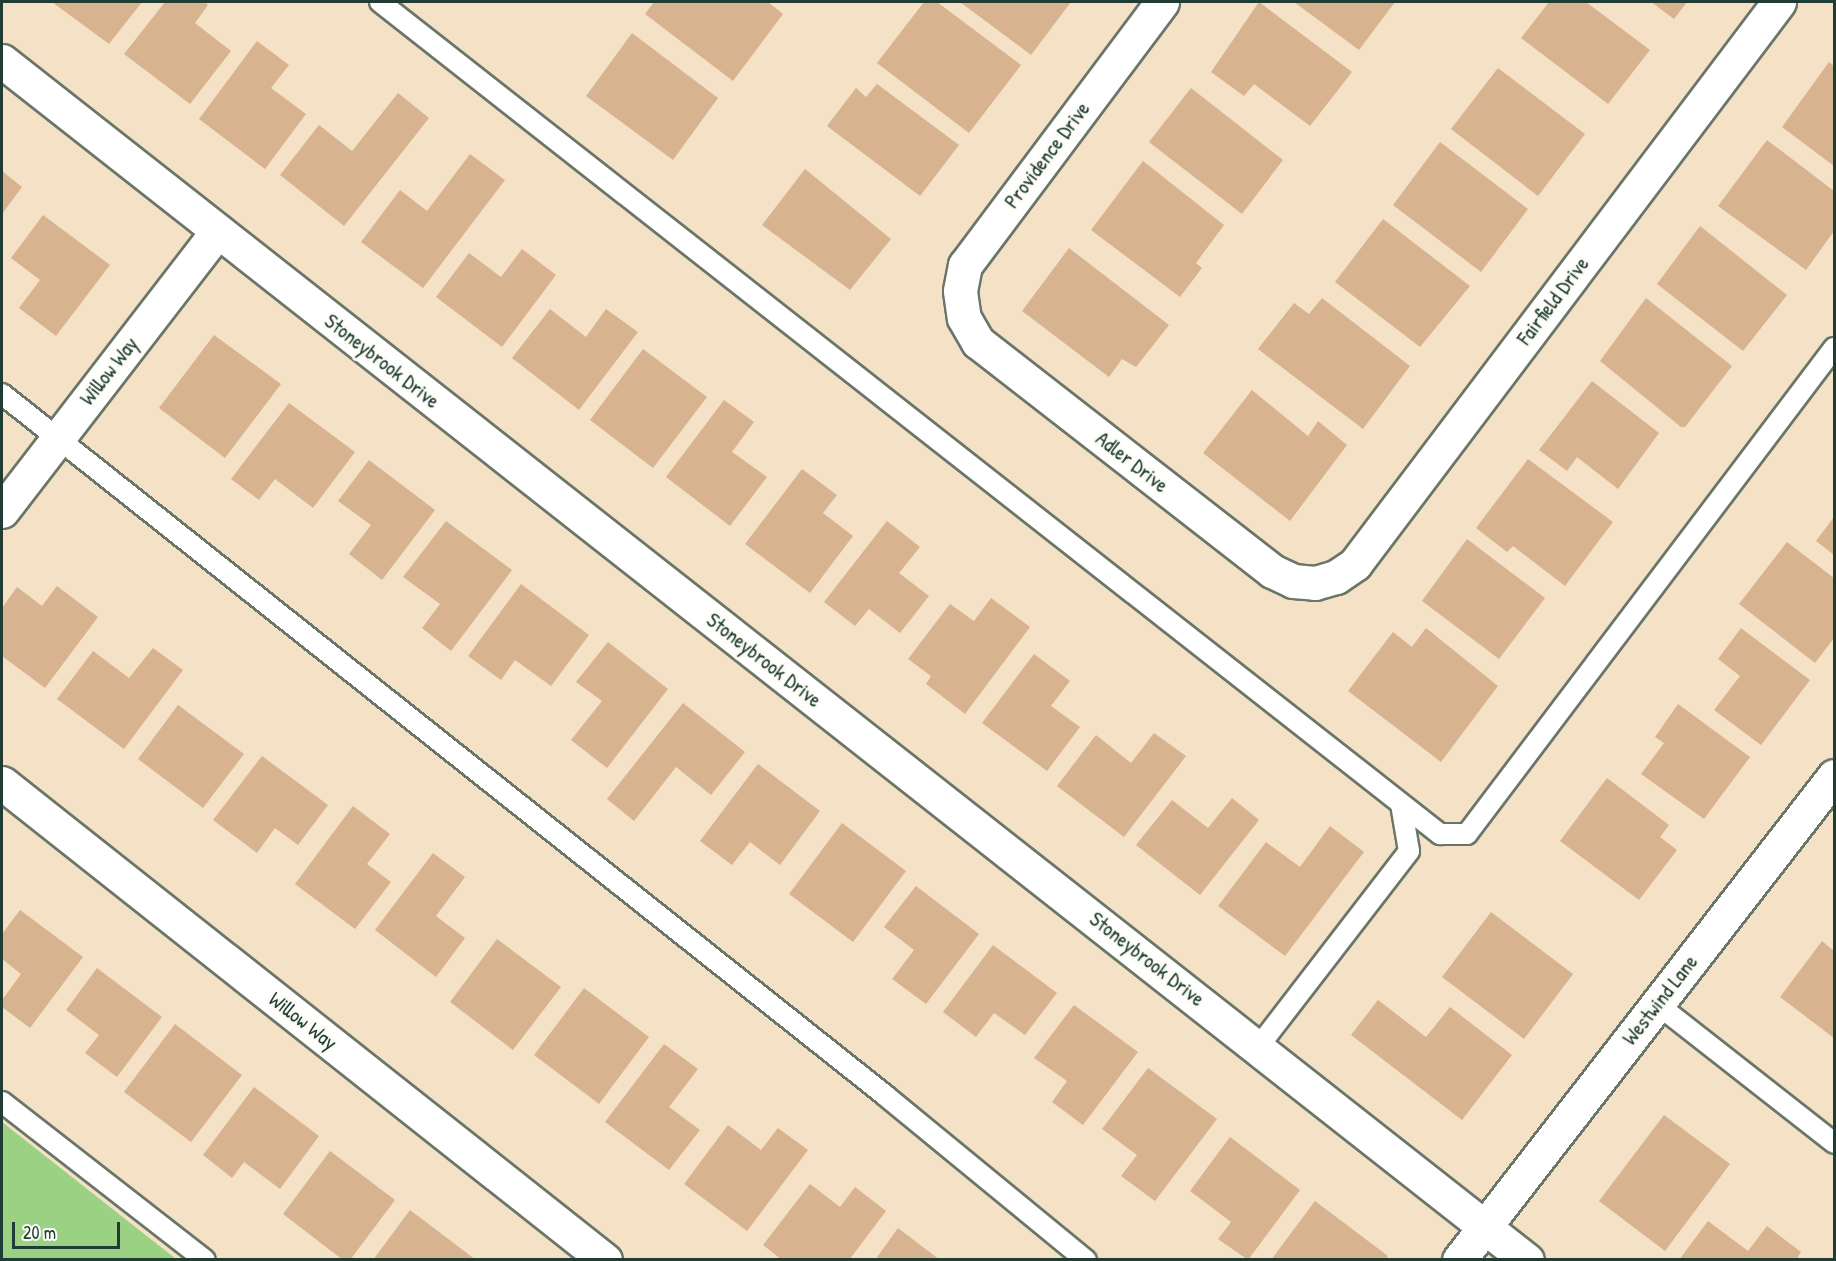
<!DOCTYPE html>
<html>
<head>
<meta charset="utf-8">
<style>
	body { margin:0 }
	#map { position:relative; width:1836px; height:1261px; overflow:hidden; background:#f4e1c6; font-family:"Patrick Hand",sans-serif }
	div>[style] { position:absolute }
	.green>* { inset:0; background:#9ad183 }
	.building>* { inset:0; background:#d8b38f }
	.roads { filter:drop-shadow(2px 0 #6a7667) drop-shadow(-2px 0 #6a7667) drop-shadow(0 2px #6a7667) drop-shadow(0 -2px #6a7667) }
	.service>* { height:20px; margin:-10px; padding:0 10px; transform-origin:10px; border-radius:10px; background:#fff }
	.minor>* { height:33px; margin:-16.5px; padding:0 16.5px; transform-origin:16.5px; border-radius:16.5px; background:#fff }
	span { translate:-50% -50%; white-space:nowrap; text-align:center; line-height:1.15; -webkit-text-stroke:6px #fdfcf7; paint-order:stroke }
	.street-label { font-size:21px; color:#1f3d34 }
	.frame { position:absolute; inset:0; border:3px solid #1f3d34; pointer-events:none }
	.scale { position:absolute; left:12px; top:1222px; width:108px; height:27px; box-sizing:border-box; border:3px solid #1f3d34; border-top:0; padding-left:8px; font-size:18px; line-height:21px; white-space:nowrap; color:#1f3d34; -webkit-text-stroke:4px #fdfcf7; paint-order:stroke }
</style>
</head>
<body>
<div id="map">
	<div class="green">
		<div style="clip-path:polygon(2px 1122px,176px 1259px,2px 1259px)"></div>
	</div>
	<div class="building">
		<div style="clip-path:polygon(52px 2px,142px 2px,109px 44px)"></div>
		<div style="clip-path:polygon(165px 2px,204px 2px,208px 5px,195px 23px,231px 51px,190px 104px,124px 54px)"></div>
		<div style="clip-path:polygon(654px 2px,768px 2px,783px 14px,733px 81px,645px 14px)"></div>
		<div style="clip-path:polygon(924px 2px,937px 2px,1021px 65px,969px 133px,877px 63px)"></div>
		<div style="clip-path:polygon(960px 2px,1071px 2px,1031px 55px)"></div>
		<div style="clip-path:polygon(1259px 2px,1352px 72px,1310px 126px,1254px 84px,1244px 96px,1211px 72px)"></div>
		<div style="clip-path:polygon(1294px 2px,1395px 2px,1359px 50px)"></div>
		<div style="clip-path:polygon(1549px 2px,1586px 2px,1650px 50px,1608px 104px,1521px 38px)"></div>
		<div style="clip-path:polygon(1651px 2px,1687px 2px,1674px 19px)"></div>
		<div style="clip-path:polygon(632px 33px,718px 98px,673px 160px,586px 96px)"></div>
		<div style="clip-path:polygon(257px 41px,289px 65px,271px 88px,306px 114px,265px 169px,199px 119px)"></div>
		<div style="clip-path:polygon(1829px 62px,1834px 66px,1834px 166px,1782px 127px)"></div>
		<div style="clip-path:polygon(1498px 68px,1585px 134px,1538px 196px,1451px 129px)"></div>
		<div style="clip-path:polygon(877px 84px,959px 145px,920px 196px,827px 126px,856px 88px,866px 97px)"></div>
		<div style="clip-path:polygon(1191px 88px,1283px 160px,1242px 214px,1149px 142px)"></div>
		<div style="clip-path:polygon(398px 93px,429px 118px,344px 226px,280px 175px,319px 125px,352px 151px)"></div>
		<div style="clip-path:polygon(1767px 140px,1834px 191px,1834px 231px,1806px 270px,1718px 206px)"></div>
		<div style="clip-path:polygon(1440px 142px,1528px 209px,1481px 272px,1393px 205px)"></div>
		<div style="clip-path:polygon(470px 154px,505px 180px,423px 288px,361px 242px,400px 190px,427px 211px)"></div>
		<div style="clip-path:polygon(1143px 161px,1224px 225px,1196px 263px,1202px 268px,1180px 297px,1091px 230px)"></div>
		<div style="clip-path:polygon(805px 169px,891px 239px,850px 290px,762px 225px)"></div>
		<div style="clip-path:polygon(2px 171px,22px 187px,2px 214px)"></div>
		<div style="clip-path:polygon(43px 215px,110px 265px,56px 336px,19px 308px,40px 280px,11px 258px)"></div>
		<div style="clip-path:polygon(1383px 219px,1470px 286px,1420px 347px,1335px 282px)"></div>
		<div style="clip-path:polygon(1700px 226px,1787px 295px,1743px 351px,1657px 284px)"></div>
		<div style="clip-path:polygon(1069px 248px,1169px 325px,1136px 367px,1122px 359px,1109px 377px,1022px 311px)"></div>
		<div style="clip-path:polygon(522px 249px,556px 275px,502px 347px,436px 297px,469px 253px,501px 277px)"></div>
		<div style="clip-path:polygon(1322px 298px,1410px 366px,1363px 429px,1258px 349px,1294px 303px,1309px 314px)"></div>
		<div style="clip-path:polygon(1646px 298px,1732px 366px,1685px 427px,1681px 427px,1600px 361px)"></div>
		<div style="clip-path:polygon(550px 309px,586px 337px,606px 309px,638px 332px,579px 410px,512px 358px)"></div>
		<div style="clip-path:polygon(214px 335px,281px 384px,225px 458px,159px 408px)"></div>
		<div style="clip-path:polygon(643px 349px,707px 397px,653px 468px,590px 420px)"></div>
		<div style="clip-path:polygon(1592px 381px,1659px 433px,1618px 489px,1577px 457px,1567px 471px,1539px 450px)"></div>
		<div style="clip-path:polygon(1252px 390px,1308px 436px,1318px 421px,1347px 445px,1290px 521px,1203px 453px)"></div>
		<div style="clip-path:polygon(724px 400px,754px 422px,732px 452px,767px 477px,730px 526px,666px 477px)"></div>
		<div style="clip-path:polygon(289px 403px,355px 452px,313px 508px,275px 479px,259px 500px,231px 479px)"></div>
		<div style="clip-path:polygon(1528px 459px,1613px 522px,1565px 586px,1513px 546px,1507px 552px,1476px 528px)"></div>
		<div style="clip-path:polygon(369px 460px,435px 510px,382px 580px,349px 554px,371px 525px,338px 501px)"></div>
		<div style="clip-path:polygon(802px 469px,837px 495px,823px 513px,853px 536px,810px 593px,745px 544px)"></div>
		<div style="clip-path:polygon(1834px 517px,1834px 555px,1816px 541px)"></div>
		<div style="clip-path:polygon(446px 521px,512px 570px,451px 651px,422px 628px,440px 604px,403px 577px)"></div>
		<div style="clip-path:polygon(887px 521px,920px 547px,899px 573px,929px 596px,900px 633px,869px 609px,855px 626px,824px 602px)"></div>
		<div style="clip-path:polygon(1467px 539px,1545px 598px,1499px 659px,1422px 601px)"></div>
		<div style="clip-path:polygon(1787px 542px,1834px 578px,1834px 638px,1815px 663px,1739px 604px)"></div>
		<div style="clip-path:polygon(521px 584px,589px 635px,551px 686px,515px 660px,501px 680px,468px 656px)"></div>
		<div style="clip-path:polygon(57px 586px,98px 617px,45px 688px,2px 656px,2px 608px,17px 587px,42px 606px)"></div>
		<div style="clip-path:polygon(991px 598px,1030px 627px,965px 714px,926px 684px,931px 676px,908px 659px,950px 604px,974px 621px)"></div>
		<div style="clip-path:polygon(1426px 628px,1498px 686px,1441px 762px,1348px 691px,1393px 632px,1412px 647px)"></div>
		<div style="clip-path:polygon(1741px 628px,1810px 680px,1761px 745px,1714px 710px,1740px 676px,1718px 659px)"></div>
		<div style="clip-path:polygon(608px 642px,668px 689px,607px 768px,571px 740px,602px 701px,576px 682px)"></div>
		<div style="clip-path:polygon(153px 648px,183px 670px,124px 749px,57px 699px,93px 651px,129px 678px)"></div>
		<div style="clip-path:polygon(1034px 654px,1070px 681px,1051px 706px,1080px 727px,1047px 771px,982px 723px)"></div>
		<div style="clip-path:polygon(683px 703px,745px 752px,711px 795px,676px 767px,634px 821px,607px 799px)"></div>
		<div style="clip-path:polygon(1678px 704px,1750px 757px,1704px 819px,1641px 774px,1664px 743px,1655px 737px)"></div>
		<div style="clip-path:polygon(178px 705px,244px 754px,203px 808px,138px 759px)"></div>
		<div style="clip-path:polygon(1154px 733px,1186px 756px,1124px 837px,1057px 786px,1096px 735px,1131px 763px)"></div>
		<div style="clip-path:polygon(262px 756px,328px 805px,298px 845px,275px 828px,257px 853px,213px 820px)"></div>
		<div style="clip-path:polygon(758px 764px,820px 811px,780px 865px,750px 842px,732px 865px,700px 841px)"></div>
		<div style="clip-path:polygon(1607px 778px,1669px 825px,1660px 837px,1677px 850px,1639px 900px,1560px 841px)"></div>
		<div style="clip-path:polygon(1232px 798px,1259px 820px,1200px 895px,1136px 845px,1172px 800px,1208px 828px)"></div>
		<div style="clip-path:polygon(353px 806px,390px 834px,367px 864px,391px 882px,355px 929px,295px 884px)"></div>
		<div style="clip-path:polygon(842px 823px,906px 871px,853px 942px,789px 894px)"></div>
		<div style="clip-path:polygon(1330px 826px,1364px 852px,1285px 956px,1218px 906px,1266px 842px,1300px 867px)"></div>
		<div style="clip-path:polygon(433px 853px,465px 877px,436px 916px,465px 938px,436px 977px,375px 930px)"></div>
		<div style="clip-path:polygon(916px 886px,979px 934px,926px 1004px,892px 979px,914px 950px,884px 927px)"></div>
		<div style="clip-path:polygon(20px 910px,83px 957px,30px 1028px,2px 1007px,2px 1000px,21px 974px,2px 959px,2px 934px)"></div>
		<div style="clip-path:polygon(1491px 912px,1573px 974px,1524px 1039px,1442px 977px)"></div>
		<div style="clip-path:polygon(497px 939px,561px 987px,513px 1050px,450px 1002px)"></div>
		<div style="clip-path:polygon(1822px 941px,1834px 951px,1834px 1038px,1780px 997px)"></div>
		<div style="clip-path:polygon(993px 945px,1057px 993px,1025px 1035px,994px 1013px,976px 1037px,943px 1012px)"></div>
		<div style="clip-path:polygon(97px 968px,162px 1017px,117px 1077px,85px 1053px,99px 1035px,66px 1010px)"></div>
		<div style="clip-path:polygon(584px 988px,649px 1037px,599px 1104px,534px 1055px)"></div>
		<div style="clip-path:polygon(1378px 1000px,1426px 1037px,1450px 1007px,1512px 1055px,1462px 1120px,1351px 1035px)"></div>
		<div style="clip-path:polygon(1074px 1005px,1138px 1052px,1083px 1125px,1052px 1102px,1067px 1081px,1034px 1058px)"></div>
		<div style="clip-path:polygon(175px 1024px,242px 1075px,191px 1142px,124px 1092px)"></div>
		<div style="clip-path:polygon(664px 1044px,698px 1069px,669px 1107px,700px 1130px,669px 1170px,605px 1122px)"></div>
		<div style="clip-path:polygon(1148px 1068px,1217px 1119px,1155px 1201px,1121px 1176px,1137px 1155px,1102px 1129px)"></div>
		<div style="clip-path:polygon(254px 1087px,319px 1136px,280px 1189px,244px 1162px,232px 1178px,203px 1155px)"></div>
		<div style="clip-path:polygon(1664px 1115px,1730px 1164px,1665px 1251px,1599px 1201px)"></div>
		<div style="clip-path:polygon(728px 1125px,761px 1150px,778px 1128px,808px 1150px,747px 1231px,684px 1184px)"></div>
		<div style="clip-path:polygon(1230px 1137px,1300px 1190px,1248px 1260px,1218px 1239px,1231px 1222px,1190px 1191px)"></div>
		<div style="clip-path:polygon(330px 1151px,395px 1200px,350px 1260px,343px 1260px,283px 1214px)"></div>
		<div style="clip-path:polygon(810px 1184px,840px 1207px,855px 1187px,886px 1211px,849px 1260px,782px 1260px,763px 1245px)"></div>
		<div style="clip-path:polygon(1315px 1201px,1388px 1256px,1385px 1260px,1271px 1260px)"></div>
		<div style="clip-path:polygon(410px 1210px,476px 1260px,373px 1260px)"></div>
		<div style="clip-path:polygon(1708px 1221px,1748px 1251px,1767px 1226px,1801px 1252px,1796px 1260px,1679px 1260px)"></div>
		<div style="clip-path:polygon(898px 1228px,940px 1260px,875px 1260px)"></div>
	</div>
	<div class="roads">
		<div class="service">
			<div style="left:380px;top:2px;width:1348px;rotate:38.13deg"></div>
			<div style="left:1440px;top:834px;width:27px"></div>
			<div style="left:1467px;top:834px;width:609px;rotate:-52.94deg"></div>
			<div style="left:2px;top:394px;width:1129px;rotate:38.45deg"></div>
			<div style="left:886px;top:1096px;width:259px;rotate:39.4deg"></div>
			<div style="left:1657px;top:1004px;width:225px;rotate:38.1deg"></div>
			<div style="left:1259px;top:1046px;width:246px;rotate:-52.4deg"></div>
			<div style="left:1409px;top:851px;width:48px;rotate:-99.7deg"></div>
			<div style="left:2px;top:1102px;width:257px;rotate:37.9deg"></div>
		</div>
		<div class="minor">
			<div style="left:1162px;top:2px;width:329px;rotate:126.8deg"></div>
			<div style="left:965px;top:265px;width:26px;rotate:101deg"></div>
			<div style="left:960px;top:291px;width:27px;rotate:82deg"></div>
			<div style="left:964px;top:318px;width:28px;rotate:60deg"></div>
			<div style="left:978px;top:342px;width:373px;rotate:37.9deg"></div>
			<div style="left:1272px;top:571px;width:23px;rotate:25deg"></div>
			<div style="left:1293px;top:581px;width:22px;rotate:5deg"></div>
			<div style="left:1315px;top:583px;width:22px;rotate:-16deg"></div>
			<div style="left:1336px;top:577px;width:23px;rotate:-34deg"></div>
			<div style="left:1355px;top:564px;width:704px;rotate:-52.97deg"></div>
			<div style="left:2px;top:61px;width:1940px;rotate:38.18deg"></div>
			<div style="left:2px;top:511px;width:352px;rotate:-52.4deg"></div>
			<div style="left:2px;top:783px;width:769px;rotate:38.35deg"></div>
			<div style="left:1459px;top:1260px;width:612px;rotate:-52.23deg"></div>
		</div>
	</div>
	<div class="street-label">
		<span style="left:1047px;top:155px;rotate:-53deg">Providence Drive</span>
		<span style="left:1553px;top:301px;rotate:-53deg">Fairfield Drive</span>
		<span style="left:382px;top:361px;rotate:38deg">Stoneybrook Drive</span>
		<span style="left:109px;top:371px;rotate:-52deg">Willow Way</span>
		<span style="left:1132px;top:462px;rotate:38deg">Adler Drive</span>
		<span style="left:764px;top:660px;rotate:38deg">Stoneybrook Drive</span>
		<span style="left:1147px;top:959px;rotate:38deg">Stoneybrook Drive</span>
		<span style="left:1660px;top:1000px;rotate:-52deg">Westwind Lane</span>
		<span style="left:303px;top:1021px;rotate:38deg">Willow Way</span>
	</div>
	<div class="frame"></div>
	<div class="scale">20 m</div>
</div>
</body>
</html>
